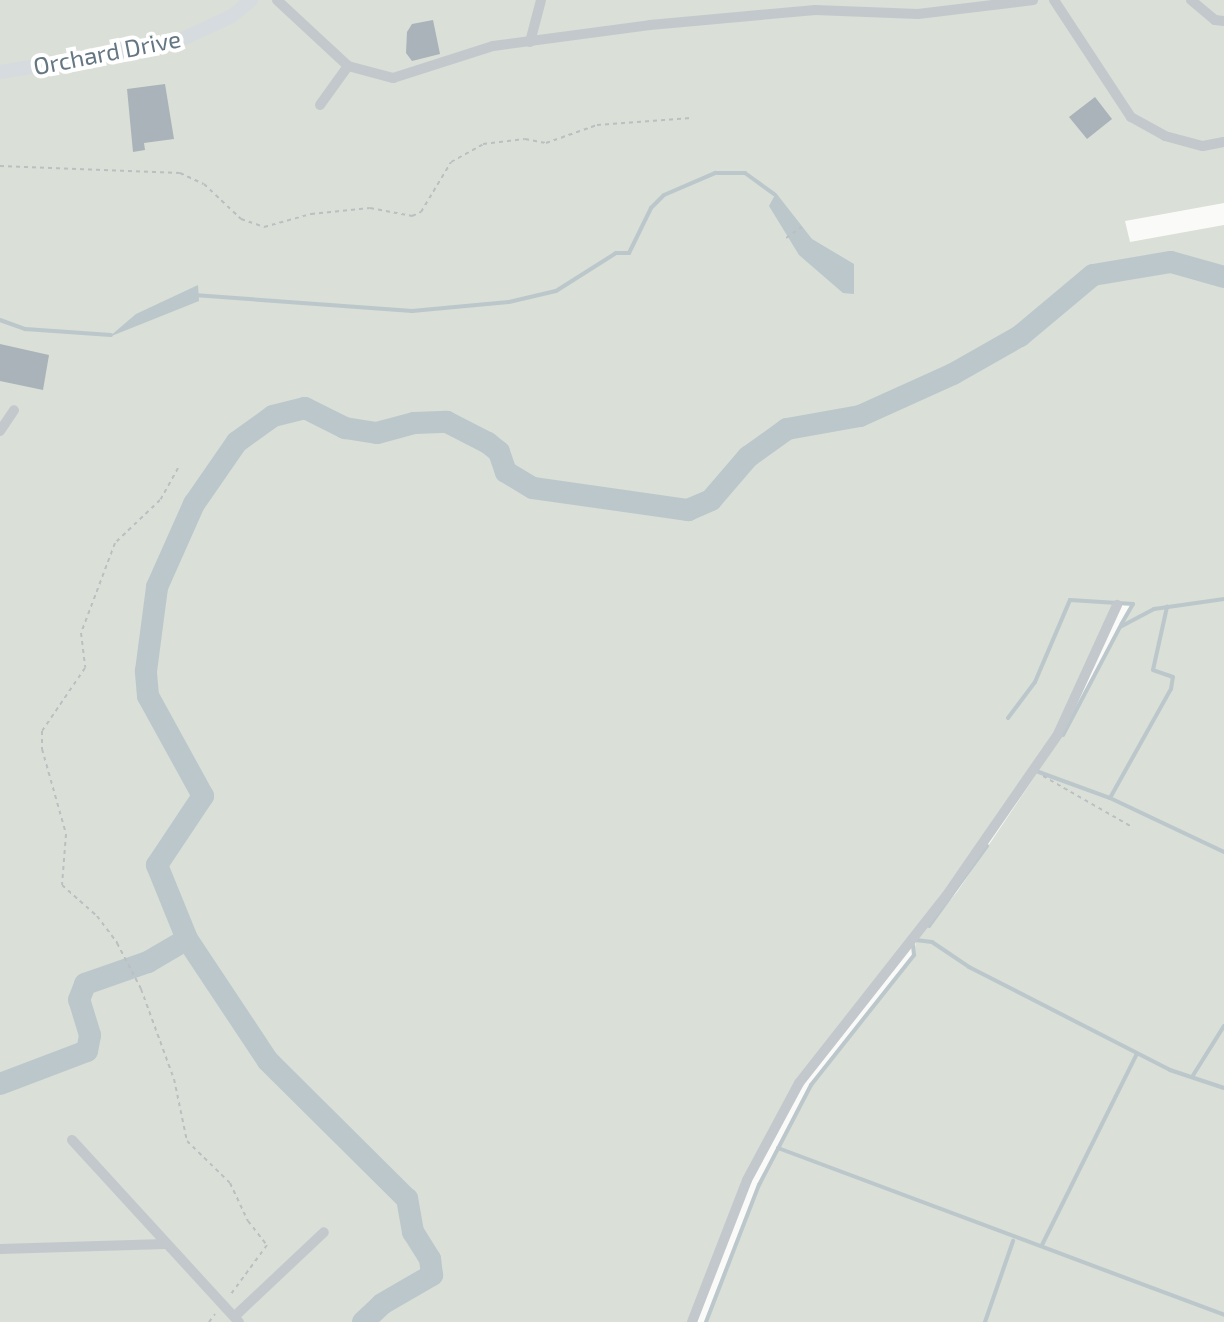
<!DOCTYPE html>
<html>
<head>
<meta charset="utf-8">
<style>
	body { margin:0 }
	#map { position:relative; width:1224px; height:1322px; overflow:hidden; background:#fafaf8; font-family:"Exo 2",sans-serif }
	div>[style] { position:absolute }
	.green>* { inset:0; background:#dadfd7 }
	.water>* { inset:0; background:#bbc7cb }
	.stream>* { height:4px; margin:-2px; padding:0 2px; transform-origin:2px; border-radius:2px; background:#bbc7cb }
	.river>* { height:22px; margin:-11px; padding:0 11px; transform-origin:11px; border-radius:11px; background:#bbc7cb }
	.building>* { inset:0; background:#aab3b9 }
	.path>* { height:2px; margin-top:-1px; transform-origin:0; background:repeating-linear-gradient(90deg,#bbbfc2 0 4px,transparent 0 8px) }
	.street>* { height:10px; margin:-5px; padding:0 5px; transform-origin:5px; border-radius:5px; background:#c3c8cc }
	.secondary>* { height:14px; margin:-7px; padding:0 7px; transform-origin:7px; border-radius:7px; background:#d6dbdf }
	span { translate:-50% -50%; white-space:nowrap; text-align:center; line-height:1.15; -webkit-text-stroke:8px #fff; paint-order:stroke }
	.street-label { font-size:24px; color:#657683 }
</style>
</head>
<body>
<div id="map">
	<div class="green">
		<div style="clip-path:polygon(0 0,1224px 0,1224px 203px,1125px 221px,1130px 242px,1224px 225px,1224px 1322px,706px 1322px,759px 1185px,811px 1085px,914px 956px,916px 940px,957px 892px,1056px 745px,1133px 604px,1115px 601px,1063px 721px,926px 916px,791px 1089px,689px 1322px,0 1322px)"></div>
	</div>
	<div class="water">
		<div style="clip-path:polygon(776px 193px,812px 239px,854px 264px,854px 294px,843px 293px,799px 255px,769px 206px)"></div>
		<div style="clip-path:polygon(198px 285px,199px 301px,109px 337px,136px 314px)"></div>
	</div>
	<div class="stream">
		<div style="left:194px;top:295px;width:219px;rotate:4.2deg"></div>
		<div style="left:412px;top:311px;width:97px;rotate:-5.3deg"></div>
		<div style="left:509px;top:302px;width:48px;rotate:-13.2deg"></div>
		<div style="left:556px;top:291px;width:71px;rotate:-32.3deg"></div>
		<div style="left:616px;top:253px;width:13px"></div>
		<div style="left:629px;top:253px;width:50px;rotate:-63.9deg"></div>
		<div style="left:651px;top:208px;width:18px;rotate:-45deg"></div>
		<div style="left:664px;top:195px;width:56px;rotate:-23.3deg"></div>
		<div style="left:715px;top:173px;width:30px"></div>
		<div style="left:745px;top:173px;width:36px;rotate:36deg"></div>
		<div style="left:0;top:320px;width:27px;rotate:20deg"></div>
		<div style="left:25px;top:329px;width:86px;rotate:4deg"></div>
		<div style="left:1008px;top:718px;width:45px;rotate:-53.1deg"></div>
		<div style="left:1035px;top:682px;width:89px;rotate:-66.9deg"></div>
		<div style="left:1070px;top:600px;width:63px;rotate:3.6deg"></div>
		<div style="left:1133px;top:604px;width:24px;rotate:120deg"></div>
		<div style="left:1063px;top:735px;width:122px;rotate:-62.2deg"></div>
		<div style="left:1120px;top:627px;width:38px;rotate:-28deg"></div>
		<div style="left:1154px;top:609px;width:71px;rotate:-8.1deg"></div>
		<div style="left:1036px;top:771px;width:79px;rotate:20deg"></div>
		<div style="left:1110px;top:798px;width:126px;rotate:25.3deg"></div>
		<div style="left:1110px;top:798px;width:125px;rotate:-60.8deg"></div>
		<div style="left:1171px;top:689px;width:12px;rotate:-81deg"></div>
		<div style="left:1173px;top:677px;width:21px;rotate:-161deg"></div>
		<div style="left:1153px;top:670px;width:65px;rotate:-77.5deg"></div>
		<div style="left:929px;top:926px;width:99px;rotate:-54.1deg"></div>
		<div style="left:916px;top:940px;width:16px;rotate:7deg"></div>
		<div style="left:932px;top:942px;width:45px;rotate:34deg"></div>
		<div style="left:969px;top:967px;width:226px;rotate:27.1deg"></div>
		<div style="left:1170px;top:1070px;width:57px;rotate:18.4deg"></div>
		<div style="left:1192px;top:1077px;width:60px;rotate:-57.9deg"></div>
		<div style="left:778px;top:1148px;width:476px;rotate:20.5deg"></div>
		<div style="left:1042px;top:1245px;width:213px;rotate:-63.6deg"></div>
		<div style="left:706px;top:1322px;width:147px;rotate:-68.9deg"></div>
		<div style="left:759px;top:1185px;width:113px;rotate:-62.5deg"></div>
		<div style="left:811px;top:1085px;width:166px;rotate:-51.6deg"></div>
		<div style="left:914px;top:955px;width:10px;rotate:-96deg"></div>
		<div style="left:985px;top:1322px;width:86px;rotate:-70.9deg"></div>
	</div>
	<div class="river">
		<div style="left:0;top:1084px;width:93px;rotate:-20.8deg"></div>
		<div style="left:87px;top:1051px;width:16px;rotate:-79deg"></div>
		<div style="left:90px;top:1035px;width:37px;rotate:-107deg"></div>
		<div style="left:79px;top:1000px;width:17px;rotate:-69deg"></div>
		<div style="left:85px;top:984px;width:67px;rotate:-19.2deg"></div>
		<div style="left:148px;top:962px;width:45px;rotate:-30.5deg"></div>
		<div style="left:363px;top:1322px;width:26px;rotate:-43deg"></div>
		<div style="left:382px;top:1304px;width:58px;rotate:-30.1deg"></div>
		<div style="left:432px;top:1275px;width:16px;rotate:-97deg"></div>
		<div style="left:430px;top:1259px;width:32px;rotate:-122deg"></div>
		<div style="left:413px;top:1232px;width:34px;rotate:-100deg"></div>
		<div style="left:407px;top:1199px;width:196px;rotate:-135.2deg"></div>
		<div style="left:268px;top:1061px;width:146px;rotate:-123.6deg"></div>
		<div style="left:187px;top:939px;width:80px;rotate:-112.1deg"></div>
		<div style="left:157px;top:865px;width:83px;rotate:-56.3deg"></div>
		<div style="left:203px;top:796px;width:114px;rotate:-118.8deg"></div>
		<div style="left:148px;top:696px;width:25px;rotate:-95deg"></div>
		<div style="left:146px;top:671px;width:85px;rotate:-82.5deg"></div>
		<div style="left:157px;top:587px;width:91px;rotate:-66deg"></div>
		<div style="left:194px;top:504px;width:75px;rotate:-55.3deg"></div>
		<div style="left:237px;top:442px;width:44px;rotate:-35.8deg"></div>
		<div style="left:273px;top:416px;width:33px;rotate:-14deg"></div>
		<div style="left:305px;top:408px;width:45px;rotate:26.6deg"></div>
		<div style="left:345px;top:428px;width:32px;rotate:9deg"></div>
		<div style="left:377px;top:433px;width:38px;rotate:-15deg"></div>
		<div style="left:414px;top:423px;width:33px;rotate:-2deg"></div>
		<div style="left:447px;top:422px;width:46px;rotate:27.1deg"></div>
		<div style="left:488px;top:443px;width:14px;rotate:39deg"></div>
		<div style="left:499px;top:452px;width:21px;rotate:71deg"></div>
		<div style="left:506px;top:472px;width:31px;rotate:31deg"></div>
		<div style="left:533px;top:488px;width:157px;rotate:8.1deg"></div>
		<div style="left:688px;top:510px;width:25px;rotate:-23deg"></div>
		<div style="left:711px;top:500px;width:57px;rotate:-49.3deg"></div>
		<div style="left:748px;top:457px;width:48px;rotate:-35.7deg"></div>
		<div style="left:787px;top:429px;width:74px;rotate:-10.1deg"></div>
		<div style="left:860px;top:416px;width:102px;rotate:-24.3deg"></div>
		<div style="left:953px;top:374px;width:77px;rotate:-29.6deg"></div>
		<div style="left:1020px;top:336px;width:95px;rotate:-39.9deg"></div>
		<div style="left:1093px;top:275px;width:79px;rotate:-9.5deg"></div>
		<div style="left:1171px;top:262px;width:55px;rotate:15.8deg"></div>
	</div>
	<div class="building">
		<div style="clip-path:polygon(433px 20px,440px 54px,412px 61px,406px 53px,407px 32px,412px 24px)"></div>
		<div style="clip-path:polygon(165px 84px,174px 139px,144px 143px,145px 150px,133px 152px,127px 89px)"></div>
		<div style="clip-path:polygon(1095px 97px,1112px 119px,1087px 139px,1069px 117px)"></div>
		<div style="clip-path:polygon(0 344px,49px 355px,43px 390px,0 381px)"></div>
	</div>
	<div class="path">
		<div style="left:0;top:166px;width:180px;rotate:2.2deg"></div>
		<div style="left:180px;top:173px;width:26px;rotate:25deg"></div>
		<div style="left:204px;top:184px;width:51px;rotate:43.4deg"></div>
		<div style="left:241px;top:219px;width:24px;rotate:19deg"></div>
		<div style="left:264px;top:227px;width:49px;rotate:-15.5deg"></div>
		<div style="left:311px;top:214px;width:59px;rotate:-5.8deg"></div>
		<div style="left:370px;top:208px;width:43px;rotate:10.8deg"></div>
		<div style="left:412px;top:216px;width:10px;rotate:-24deg"></div>
		<div style="left:421px;top:212px;width:58px;rotate:-59deg"></div>
		<div style="left:451px;top:162px;width:37px;rotate:-29deg"></div>
		<div style="left:483px;top:144px;width:42px;rotate:-6.8deg"></div>
		<div style="left:525px;top:139px;width:21px;rotate:11deg"></div>
		<div style="left:546px;top:143px;width:54px;rotate:-19.4deg"></div>
		<div style="left:597px;top:125px;width:94px;rotate:-4.3deg"></div>
		<div style="left:786px;top:238px;width:19px;rotate:-35deg"></div>
		<div style="left:178px;top:468px;width:37px;rotate:119deg"></div>
		<div style="left:160px;top:500px;width:62px;rotate:136.3deg"></div>
		<div style="left:115px;top:543px;width:96px;rotate:110.7deg"></div>
		<div style="left:81px;top:633px;width:35px;rotate:83deg"></div>
		<div style="left:85px;top:668px;width:76px;rotate:124.3deg"></div>
		<div style="left:42px;top:731px;width:18px;rotate:90deg"></div>
		<div style="left:42px;top:749px;width:88px;rotate:74.2deg"></div>
		<div style="left:66px;top:834px;width:51px;rotate:94.5deg"></div>
		<div style="left:62px;top:885px;width:47px;rotate:41.5deg"></div>
		<div style="left:97px;top:916px;width:34px;rotate:53deg"></div>
		<div style="left:117px;top:943px;width:52px;rotate:62.4deg"></div>
		<div style="left:141px;top:989px;width:96px;rotate:69.9deg"></div>
		<div style="left:174px;top:1079px;width:63px;rotate:78.2deg"></div>
		<div style="left:187px;top:1141px;width:60px;rotate:44.3deg"></div>
		<div style="left:230px;top:1183px;width:42px;rotate:64.7deg"></div>
		<div style="left:248px;top:1221px;width:31px;rotate:52deg"></div>
		<div style="left:267px;top:1245px;width:61px;rotate:126.3deg"></div>
		<div style="left:1043px;top:776px;width:103px;rotate:29.8deg"></div>
		<div style="left:209px;top:1322px;width:10px;rotate:-53deg"></div>
	</div>
	<div class="street">
		<div style="left:277px;top:0;width:97px;rotate:42.9deg"></div>
		<div style="left:348px;top:66px;width:47px;rotate:14.9deg"></div>
		<div style="left:393px;top:78px;width:105px;rotate:-17.7deg"></div>
		<div style="left:493px;top:46px;width:158px;rotate:-7.6deg"></div>
		<div style="left:650px;top:25px;width:166px;rotate:-5.2deg"></div>
		<div style="left:815px;top:10px;width:103px;rotate:2.2deg"></div>
		<div style="left:918px;top:14px;width:116px;rotate:-6.9deg"></div>
		<div style="left:1054px;top:0;width:140px;rotate:56.7deg"></div>
		<div style="left:1131px;top:117px;width:39px;rotate:29deg"></div>
		<div style="left:1165px;top:136px;width:39px;rotate:15deg"></div>
		<div style="left:1203px;top:146px;width:21px;rotate:-11deg"></div>
		<div style="left:1191px;top:0;width:31px;rotate:40deg"></div>
		<div style="left:1215px;top:20px;width:9px;rotate:6deg"></div>
		<div style="left:530px;top:42px;width:43px;rotate:-75.3deg"></div>
		<div style="left:320px;top:105px;width:48px;rotate:-54.3deg"></div>
		<div style="left:0;top:431px;width:25px;rotate:-56deg"></div>
		<div style="left:72px;top:1140px;width:247px;rotate:47.5deg"></div>
		<div style="left:0;top:1249px;width:165px;rotate:-1.7deg"></div>
		<div style="left:235px;top:1316px;width:122px;rotate:-43.3deg"></div>
		<div style="left:692px;top:1322px;width:152px;rotate:-68.8deg"></div>
		<div style="left:747px;top:1180px;width:110px;rotate:-61.8deg"></div>
		<div style="left:799px;top:1083px;width:238px;rotate:-51.8deg"></div>
		<div style="left:946px;top:896px;width:197px;rotate:-55.3deg"></div>
		<div style="left:1058px;top:734px;width:142px;rotate:-65.4deg"></div>
	</div>
	<div class="secondary">
		<div style="left:0;top:72px;width:176px;rotate:-9.5deg"></div>
		<div style="left:174px;top:43px;width:64px;rotate:-25deg"></div>
		<div style="left:232px;top:16px;width:25px;rotate:-40deg"></div>
	</div>
	<div class="street-label">
		<span style="left:107px;top:52px;rotate:-11deg">Orchard Drive</span>
	</div>
</div>
</body>
</html>
